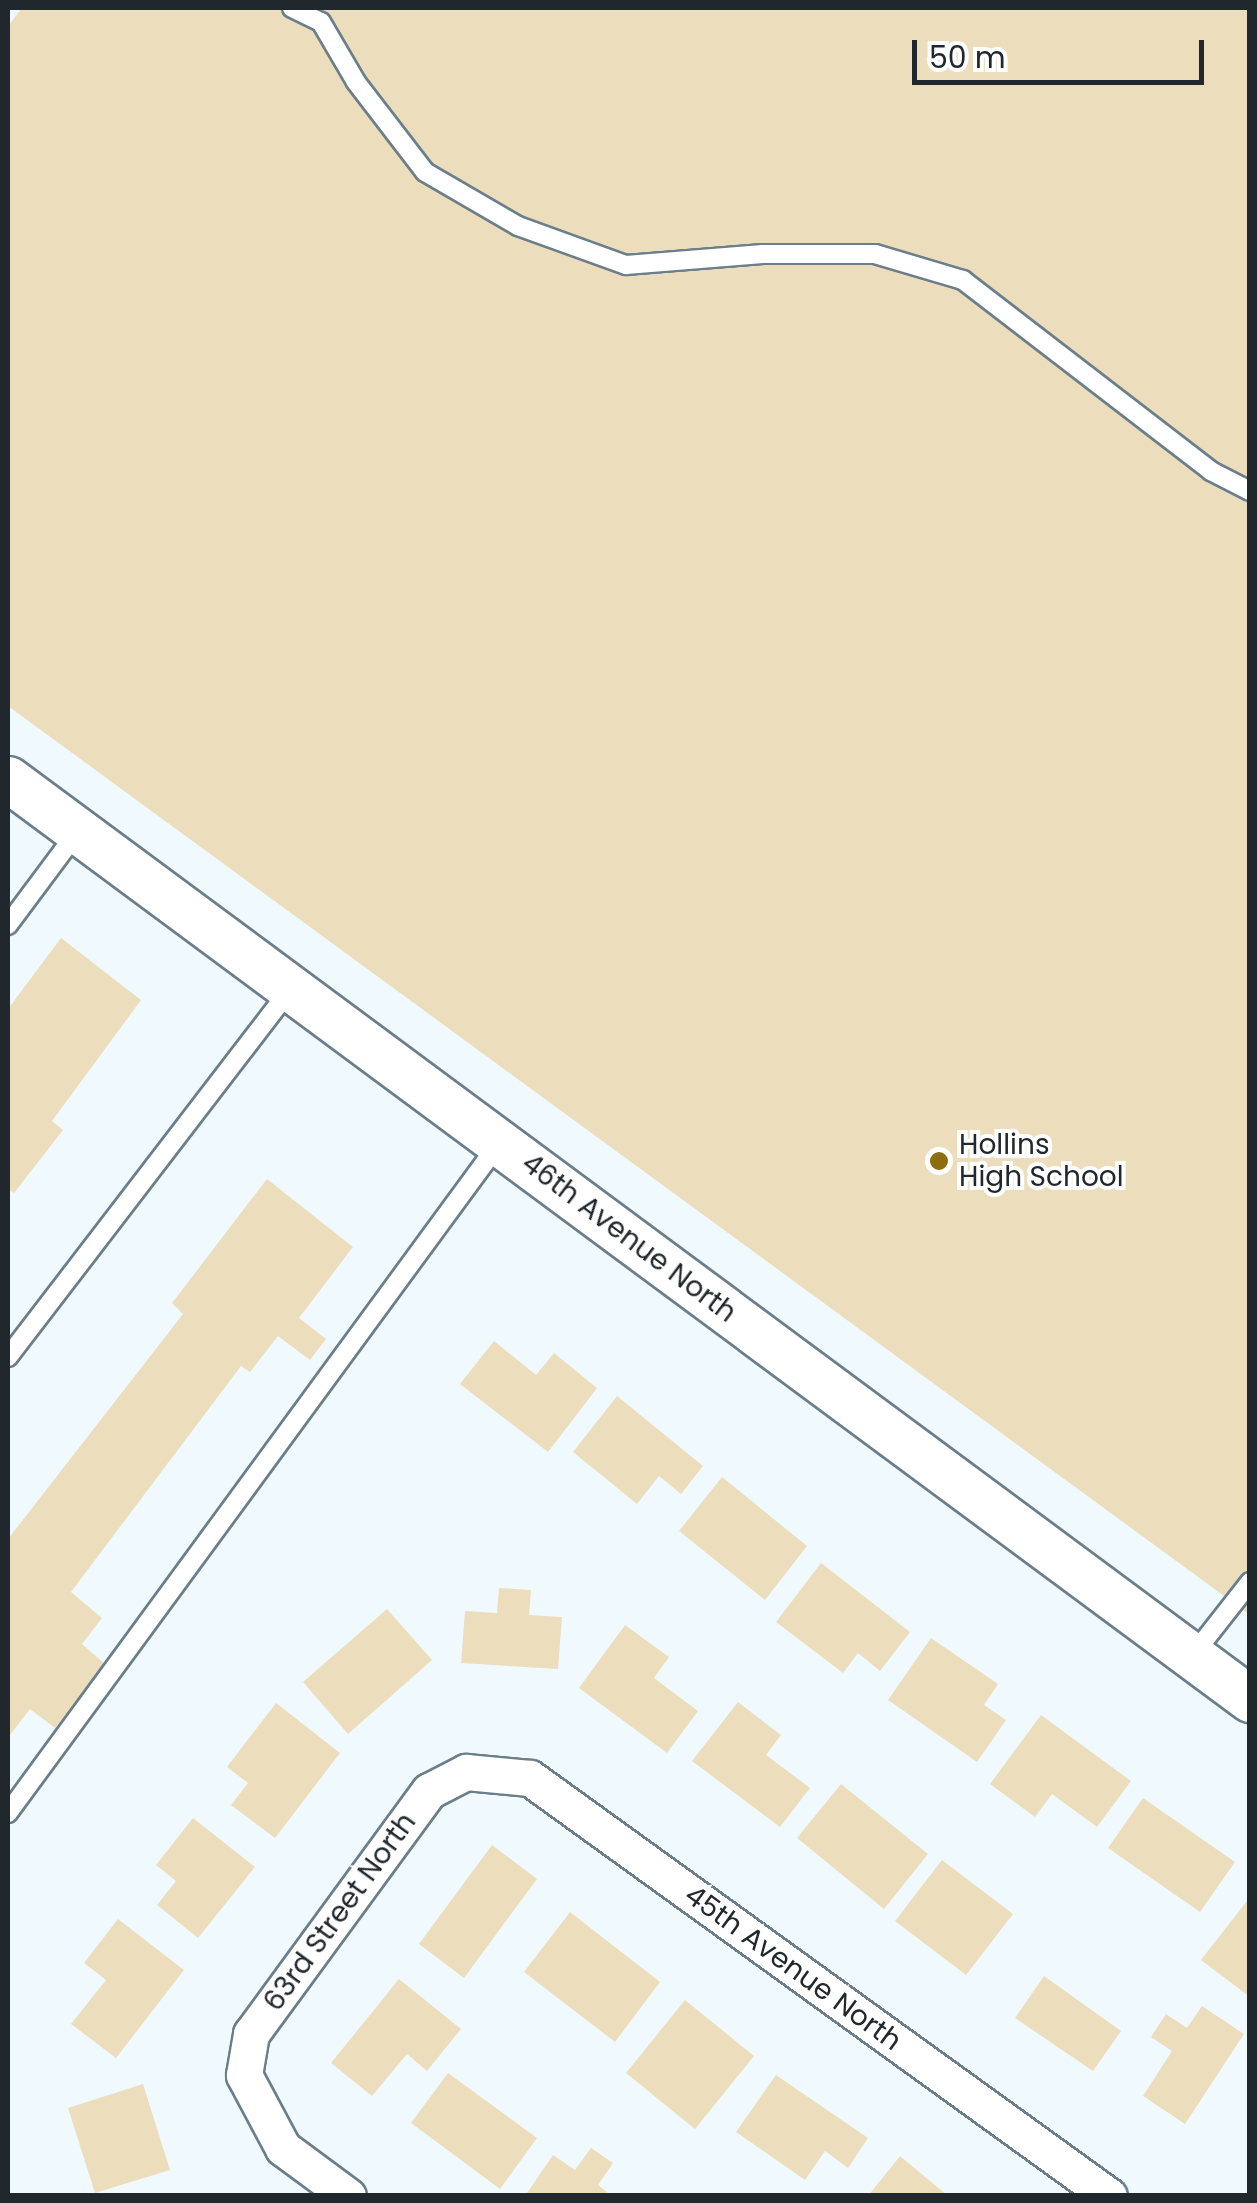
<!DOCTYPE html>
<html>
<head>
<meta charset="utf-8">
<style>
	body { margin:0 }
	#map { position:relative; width:1257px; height:2203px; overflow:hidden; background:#f0f9fe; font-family:Poppins,sans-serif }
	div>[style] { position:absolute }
	.building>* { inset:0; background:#ecdebd }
	.roads { filter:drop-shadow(2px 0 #6b7e8a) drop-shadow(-2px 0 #6b7e8a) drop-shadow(0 2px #6b7e8a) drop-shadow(0 -2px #6b7e8a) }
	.service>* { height:18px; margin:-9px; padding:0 9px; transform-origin:9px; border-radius:9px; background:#fff }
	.minor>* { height:35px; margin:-17.5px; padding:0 17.5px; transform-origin:17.5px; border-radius:17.5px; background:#fff }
	.tertiary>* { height:45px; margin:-22.5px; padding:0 22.5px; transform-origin:22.5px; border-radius:22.5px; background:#fff }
	.dots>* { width:28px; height:28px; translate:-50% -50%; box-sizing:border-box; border:5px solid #fff; border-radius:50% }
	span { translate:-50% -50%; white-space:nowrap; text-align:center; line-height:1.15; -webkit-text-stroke:8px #fff; paint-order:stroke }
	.poi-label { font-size:28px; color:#20282d }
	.left { translate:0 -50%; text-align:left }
	.street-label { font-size:28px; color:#20282d }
	.frame { position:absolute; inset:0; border:10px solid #20282d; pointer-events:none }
	.scale { position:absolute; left:912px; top:40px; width:292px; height:45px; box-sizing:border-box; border:5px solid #20282d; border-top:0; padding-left:12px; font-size:30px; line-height:35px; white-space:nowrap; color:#20282d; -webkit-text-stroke:8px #fff; paint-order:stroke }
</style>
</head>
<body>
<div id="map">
	<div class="building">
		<div style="clip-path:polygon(22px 8px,1250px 8px,1250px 1615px,8px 706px,8px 26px)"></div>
		<div style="clip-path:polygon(61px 938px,141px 1000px,52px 1121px,63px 1130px,14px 1193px,8px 1189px,8px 1009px)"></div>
		<div style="clip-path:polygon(267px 1179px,353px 1247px,299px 1318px,326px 1339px,310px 1360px,278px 1336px,250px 1372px,241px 1366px,71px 1592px,102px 1618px,82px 1644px,105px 1664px,55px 1728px,30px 1709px,10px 1735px,8px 1539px,183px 1314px,172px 1303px)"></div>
		<div style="clip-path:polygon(494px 1341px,536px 1375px,554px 1353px,597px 1388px,548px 1452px,460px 1384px)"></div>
		<div style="clip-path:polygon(617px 1396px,703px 1466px,681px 1494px,659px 1476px,637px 1504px,573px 1452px)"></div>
		<div style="clip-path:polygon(722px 1477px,807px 1546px,765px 1600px,679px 1531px)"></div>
		<div style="clip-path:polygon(821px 1563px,910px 1632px,880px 1671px,858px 1653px,843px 1673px,776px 1622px)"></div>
		<div style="clip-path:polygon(499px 1588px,531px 1590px,529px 1615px,562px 1617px,558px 1669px,461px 1663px,465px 1611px,497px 1613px)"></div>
		<div style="clip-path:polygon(387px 1609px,432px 1660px,348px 1734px,303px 1682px)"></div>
		<div style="clip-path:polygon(625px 1625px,669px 1657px,654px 1678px,698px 1711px,667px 1753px,579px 1688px)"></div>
		<div style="clip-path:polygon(931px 1638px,998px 1684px,984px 1705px,1006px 1720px,977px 1762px,888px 1700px)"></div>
		<div style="clip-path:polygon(738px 1702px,781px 1735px,766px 1755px,810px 1788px,780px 1827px,692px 1761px)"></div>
		<div style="clip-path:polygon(276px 1703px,340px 1753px,275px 1838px,231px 1805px,248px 1783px,227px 1767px)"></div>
		<div style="clip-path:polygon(1041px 1715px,1131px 1781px,1097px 1827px,1052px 1794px,1035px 1817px,990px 1784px)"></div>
		<div style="clip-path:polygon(841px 1784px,928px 1854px,884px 1909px,797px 1838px)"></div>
		<div style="clip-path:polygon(1143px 1798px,1235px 1862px,1200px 1912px,1108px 1848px)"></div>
		<div style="clip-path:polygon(193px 1818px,255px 1867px,198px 1938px,157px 1905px,176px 1881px,156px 1865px)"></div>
		<div style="clip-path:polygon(492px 1845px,537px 1879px,464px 1978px,419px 1944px)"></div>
		<div style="clip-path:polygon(942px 1860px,1013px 1914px,966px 1975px,895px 1921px)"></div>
		<div style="clip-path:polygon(1250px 1897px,1250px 1997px,1201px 1960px)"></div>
		<div style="clip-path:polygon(570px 1912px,660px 1982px,615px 2042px,524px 1972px)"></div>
		<div style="clip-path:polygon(118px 1919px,184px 1970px,116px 2058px,71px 2024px,106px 1980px,84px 1963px)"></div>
		<div style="clip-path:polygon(1044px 1976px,1121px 2031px,1093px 2071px,1015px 2018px)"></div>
		<div style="clip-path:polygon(399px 1979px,461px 2029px,427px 2071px,407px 2054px,372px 2096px,331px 2063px)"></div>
		<div style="clip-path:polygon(685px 2000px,754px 2056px,695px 2129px,626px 2073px)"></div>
		<div style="clip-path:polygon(1202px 2006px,1244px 2034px,1185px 2124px,1143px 2096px,1172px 2051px,1151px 2037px,1166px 2014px,1187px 2028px)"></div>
		<div style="clip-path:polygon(448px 2073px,537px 2138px,500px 2189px,411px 2123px)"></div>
		<div style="clip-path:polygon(776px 2075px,868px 2138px,848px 2168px,825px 2151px,805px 2180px,736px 2132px)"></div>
		<div style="clip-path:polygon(143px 2084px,170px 2170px,95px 2193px,68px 2108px)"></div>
		<div style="clip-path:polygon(591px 2148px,613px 2163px,598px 2185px,612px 2196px,525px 2196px,553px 2155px,575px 2170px)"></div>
		<div style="clip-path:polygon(900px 2156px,948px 2196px,868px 2196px)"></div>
	</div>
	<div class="roads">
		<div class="service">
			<div style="left:292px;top:8px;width:32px;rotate:26deg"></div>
			<div style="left:321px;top:22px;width:69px;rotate:59.7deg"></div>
			<div style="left:356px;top:82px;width:113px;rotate:52.5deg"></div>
			<div style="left:425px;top:172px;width:108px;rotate:30.1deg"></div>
			<div style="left:518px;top:226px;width:115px;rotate:19.9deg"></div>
			<div style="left:626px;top:265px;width:137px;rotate:-4.6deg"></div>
			<div style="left:763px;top:254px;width:112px"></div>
			<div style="left:875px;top:254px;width:92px;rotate:16.5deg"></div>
			<div style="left:963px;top:280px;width:313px;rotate:37.6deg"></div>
			<div style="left:1211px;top:471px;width:44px;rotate:27.1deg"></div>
			<div style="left:8px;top:925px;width:117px;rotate:-53.3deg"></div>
			<div style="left:8px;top:1357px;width:465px;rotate:-52.5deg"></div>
			<div style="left:1192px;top:1656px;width:94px;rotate:-51.9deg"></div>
			<div style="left:8px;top:1813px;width:831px;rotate:-53.76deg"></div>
		</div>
		<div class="minor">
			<div style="left:348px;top:2196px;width:81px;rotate:-143.6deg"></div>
			<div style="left:283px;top:2148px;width:83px;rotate:-118.1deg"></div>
			<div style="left:244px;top:2075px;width:42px;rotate:-80.3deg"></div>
			<div style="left:251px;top:2034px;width:301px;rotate:-53.8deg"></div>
			<div style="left:429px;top:1791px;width:42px;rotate:-27.2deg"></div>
			<div style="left:466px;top:1772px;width:64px;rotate:5.4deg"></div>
			<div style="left:530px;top:1778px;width:714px;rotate:35.83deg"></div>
		</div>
		<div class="tertiary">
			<div style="left:8px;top:779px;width:1546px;rotate:36.53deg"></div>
		</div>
	</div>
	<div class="dots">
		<div style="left:939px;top:1161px;background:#8c6d0f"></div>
	</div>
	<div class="poi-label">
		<span class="left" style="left:959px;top:1161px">Hollins<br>High School</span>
	</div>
	<div class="street-label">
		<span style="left:629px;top:1238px;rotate:37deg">46th Avenue North</span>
		<span style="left:340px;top:1912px;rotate:-54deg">63rd Street North</span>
		<span style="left:793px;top:1968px;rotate:36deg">45th Avenue North</span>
	</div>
	<div class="frame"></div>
	<div class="scale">50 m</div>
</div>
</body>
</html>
